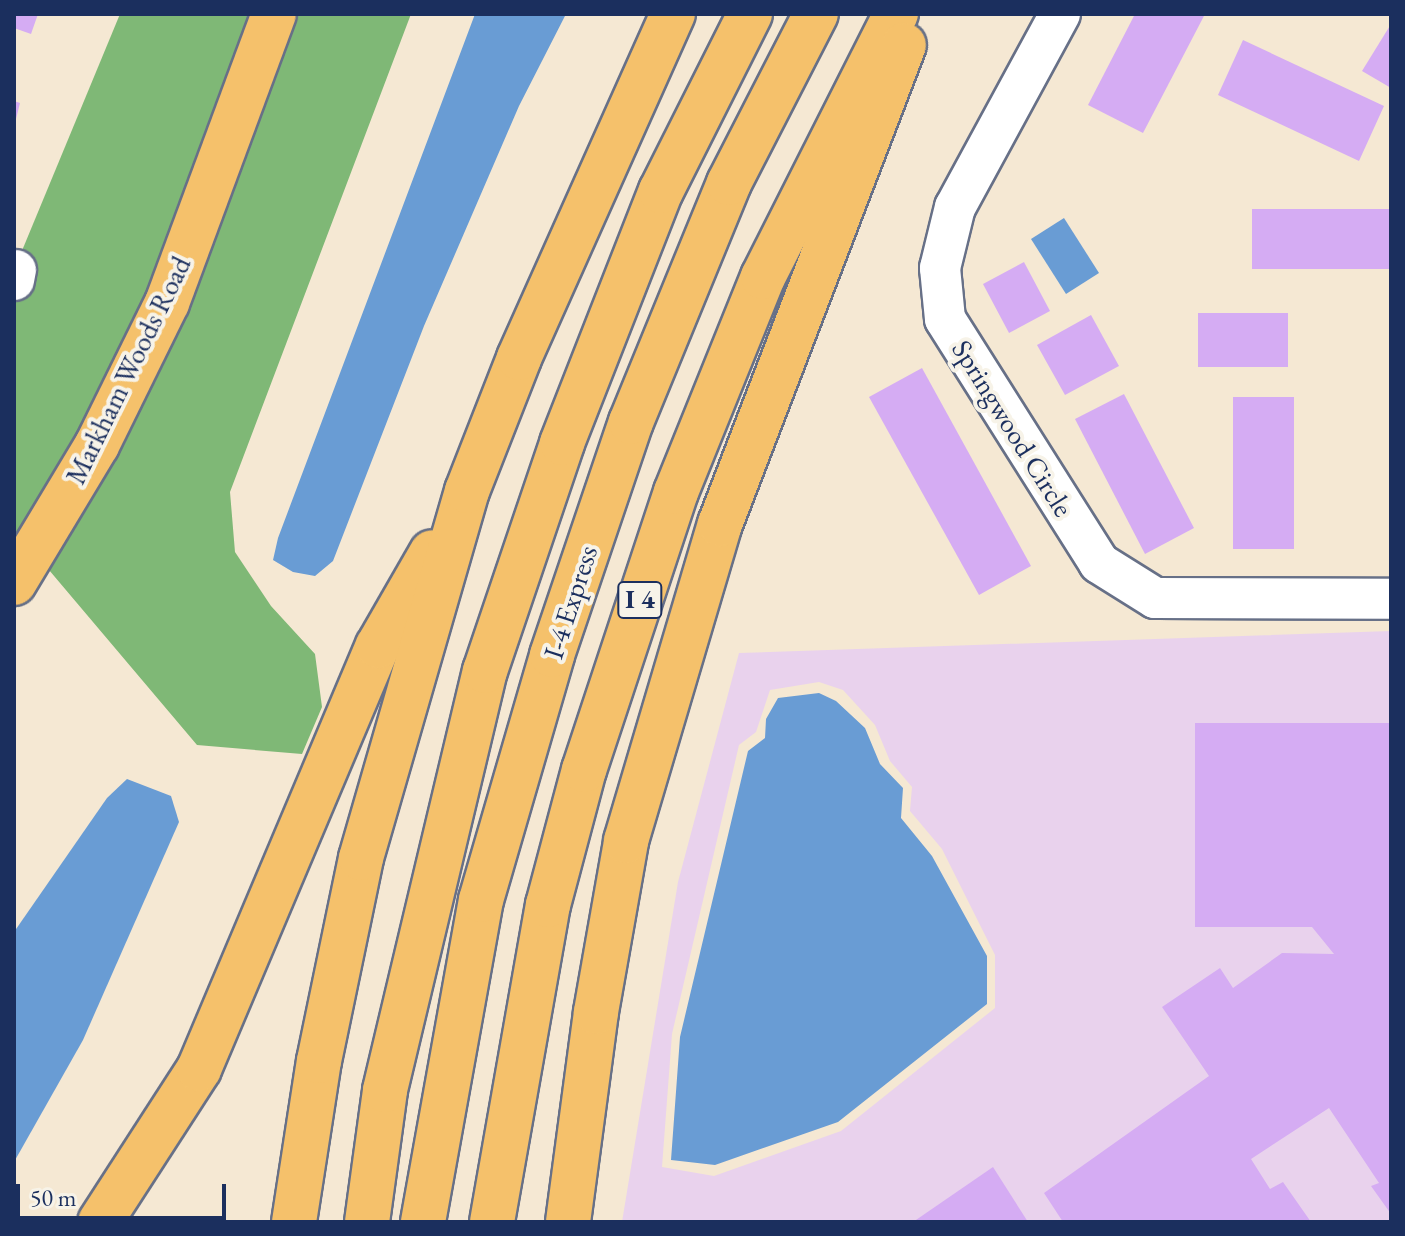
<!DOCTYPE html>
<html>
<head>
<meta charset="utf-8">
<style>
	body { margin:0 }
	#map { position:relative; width:1405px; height:1236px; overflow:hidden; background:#f5e8d3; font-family:"EB Garamond",serif }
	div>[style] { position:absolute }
	.built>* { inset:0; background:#e9d2ed }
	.forest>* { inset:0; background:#7fb876 }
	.water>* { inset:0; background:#699cd4 }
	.building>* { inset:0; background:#d5acf3 }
	.roads { filter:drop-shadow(2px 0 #677087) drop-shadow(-2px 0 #677087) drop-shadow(0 2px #677087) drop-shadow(0 -2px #677087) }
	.minor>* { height:40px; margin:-20px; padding:0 20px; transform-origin:20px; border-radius:20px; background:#fff }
	.major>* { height:44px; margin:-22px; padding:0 22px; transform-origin:22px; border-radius:22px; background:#f5c16b }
	.highway>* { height:44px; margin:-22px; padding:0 22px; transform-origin:22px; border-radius:22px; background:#f5c16b }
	span { translate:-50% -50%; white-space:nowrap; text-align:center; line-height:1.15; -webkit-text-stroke:8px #f7f3e8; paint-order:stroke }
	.shield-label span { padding:2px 6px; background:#f7f3e8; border:2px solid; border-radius:6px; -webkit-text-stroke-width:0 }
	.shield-label { font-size:26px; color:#1b2f5e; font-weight:700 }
	.street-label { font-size:28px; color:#1b2f5e }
	.frame { position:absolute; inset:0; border:16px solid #1b2f5e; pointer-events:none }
	.scale { position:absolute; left:16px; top:1184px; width:210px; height:36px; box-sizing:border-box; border:4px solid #1b2f5e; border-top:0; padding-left:10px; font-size:24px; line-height:28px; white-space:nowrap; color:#1b2f5e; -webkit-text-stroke:6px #f7f3e8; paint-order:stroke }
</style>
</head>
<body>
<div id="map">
	<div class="built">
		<div style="clip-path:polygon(evenodd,1391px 631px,1391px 1222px,622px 1222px,678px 882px,739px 653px,1391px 631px,819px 682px,843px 690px,875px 725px,890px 761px,912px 787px,910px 811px,942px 849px,995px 955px,995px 1008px,841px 1131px,714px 1176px,662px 1167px,672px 1034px,739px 745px,756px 732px,770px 690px,819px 682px)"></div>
	</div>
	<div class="forest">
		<div style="clip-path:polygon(120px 14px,258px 14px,154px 296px,84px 436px,14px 543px,14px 270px)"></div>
		<div style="clip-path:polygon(290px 14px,411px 14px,230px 492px,235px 552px,271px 606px,315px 654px,322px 707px,302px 754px,197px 745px,49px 570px,180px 309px)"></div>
	</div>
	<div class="water">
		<div style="clip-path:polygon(475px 14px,566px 14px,519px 106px,424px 326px,333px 561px,315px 576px,293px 572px,273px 560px,278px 538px)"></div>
		<div style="clip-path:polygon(1064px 218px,1099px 273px,1066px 294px,1031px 239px)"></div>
		<div style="clip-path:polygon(819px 693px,836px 701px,865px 728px,880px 764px,903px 788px,901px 818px,932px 856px,987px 956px,987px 1004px,838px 1122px,715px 1165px,671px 1160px,680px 1037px,748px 751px,765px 738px,766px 719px,778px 698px)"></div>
		<div style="clip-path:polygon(127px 779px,171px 796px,179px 822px,83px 1040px,14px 1162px,14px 932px,107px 798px)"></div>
	</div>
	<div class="building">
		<div style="clip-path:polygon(14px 14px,38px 14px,31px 34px,14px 28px)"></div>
		<div style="clip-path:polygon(1135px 14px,1205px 14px,1143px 133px,1088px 105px)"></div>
		<div style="clip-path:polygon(1391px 24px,1391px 88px,1362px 71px)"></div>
		<div style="clip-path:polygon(1243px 40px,1384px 106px,1359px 161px,1218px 95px)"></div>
		<div style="clip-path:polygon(14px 101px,20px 103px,15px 123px,14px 122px)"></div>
		<div style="clip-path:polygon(1252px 209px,1391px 209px,1391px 269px,1252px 269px)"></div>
		<div style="clip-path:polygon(1024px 262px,1050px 311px,1009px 333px,983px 284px)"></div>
		<div style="clip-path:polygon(1198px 313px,1288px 313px,1288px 367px,1198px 367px)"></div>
		<div style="clip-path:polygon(1091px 315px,1119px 366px,1065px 395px,1037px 345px)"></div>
		<div style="clip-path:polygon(922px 368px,1031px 566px,979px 595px,869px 397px)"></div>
		<div style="clip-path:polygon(1124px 394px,1194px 528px,1145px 554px,1075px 419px)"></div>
		<div style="clip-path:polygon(1233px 397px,1294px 397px,1294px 549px,1233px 549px)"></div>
		<div style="clip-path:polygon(1195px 723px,1391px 723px,1391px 1214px,1371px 1186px,1379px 1183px,1329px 1108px,1251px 1159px,1270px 1189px,1283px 1182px,1311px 1222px,1063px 1222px,1044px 1193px,1209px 1076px,1162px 1007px,1220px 968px,1233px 988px,1282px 953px,1334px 954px,1312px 927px,1195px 927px)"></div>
		<div style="clip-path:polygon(993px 1167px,1028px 1222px,913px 1222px)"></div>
	</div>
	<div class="roads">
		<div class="minor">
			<div style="left:1060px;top:14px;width:220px;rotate:118.5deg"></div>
			<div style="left:955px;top:207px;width:63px;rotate:103.8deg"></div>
			<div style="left:940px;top:268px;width:51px;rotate:84.4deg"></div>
			<div style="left:945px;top:319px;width:289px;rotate:57.7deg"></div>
			<div style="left:1099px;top:563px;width:66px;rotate:32deg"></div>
			<div style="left:1155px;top:598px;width:236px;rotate:0.2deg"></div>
			<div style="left:14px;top:280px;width:10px;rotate:-79deg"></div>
		</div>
		<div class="major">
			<div style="left:14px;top:583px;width:161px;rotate:-59deg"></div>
			<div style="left:97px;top:445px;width:158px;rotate:-63.8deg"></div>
			<div style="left:167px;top:303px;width:308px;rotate:-69.7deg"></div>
		</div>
		<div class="highway">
			<div style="left:100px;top:1222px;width:182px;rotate:-57.1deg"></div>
			<div style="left:199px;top:1069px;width:459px;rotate:-67.1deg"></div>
			<div style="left:378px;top:646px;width:108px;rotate:-60.1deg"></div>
			<div style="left:294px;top:1222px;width:163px;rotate:-81.2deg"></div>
			<div style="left:319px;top:1061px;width:207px;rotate:-78.3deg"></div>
			<div style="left:361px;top:858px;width:382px;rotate:-73.9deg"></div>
			<div style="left:467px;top:491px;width:143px;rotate:-68.6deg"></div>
			<div style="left:519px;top:358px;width:377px;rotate:-65.9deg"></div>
			<div style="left:367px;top:1222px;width:133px;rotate:-82.2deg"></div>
			<div style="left:385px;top:1090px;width:431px;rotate:-76.6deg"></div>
			<div style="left:485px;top:671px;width:241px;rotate:-71.3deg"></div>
			<div style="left:562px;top:443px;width:271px;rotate:-68.6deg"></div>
			<div style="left:661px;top:191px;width:198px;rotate:-63.3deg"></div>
			<div style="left:423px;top:1222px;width:327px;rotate:-79.8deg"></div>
			<div style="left:481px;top:900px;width:255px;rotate:-73.8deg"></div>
			<div style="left:552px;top:655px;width:246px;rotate:-71.3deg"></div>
			<div style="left:631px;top:422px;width:258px;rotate:-67.7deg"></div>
			<div style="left:729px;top:183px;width:190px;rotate:-62.8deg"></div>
			<div style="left:492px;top:1222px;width:322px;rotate:-80deg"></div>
			<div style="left:548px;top:905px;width:140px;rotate:-75.1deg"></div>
			<div style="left:584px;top:770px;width:293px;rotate:-71.7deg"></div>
			<div style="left:676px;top:492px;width:232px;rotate:-68deg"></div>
			<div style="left:763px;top:277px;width:295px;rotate:-63.2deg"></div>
			<div style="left:568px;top:1222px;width:212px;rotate:-82.4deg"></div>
			<div style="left:596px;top:1012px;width:174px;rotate:-80deg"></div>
			<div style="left:626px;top:841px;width:331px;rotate:-73.5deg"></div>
			<div style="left:720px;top:524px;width:513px;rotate:-68.99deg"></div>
		</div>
	</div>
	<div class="shield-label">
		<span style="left:640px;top:600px">I 4</span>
	</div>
	<div class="street-label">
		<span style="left:128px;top:370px;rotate:-64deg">Markham Woods Road</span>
		<span style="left:1013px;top:428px;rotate:58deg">Springwood Circle</span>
		<span style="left:570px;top:602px;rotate:-72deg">I-4 Express</span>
	</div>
	<div class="frame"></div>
	<div class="scale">50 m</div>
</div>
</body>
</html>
